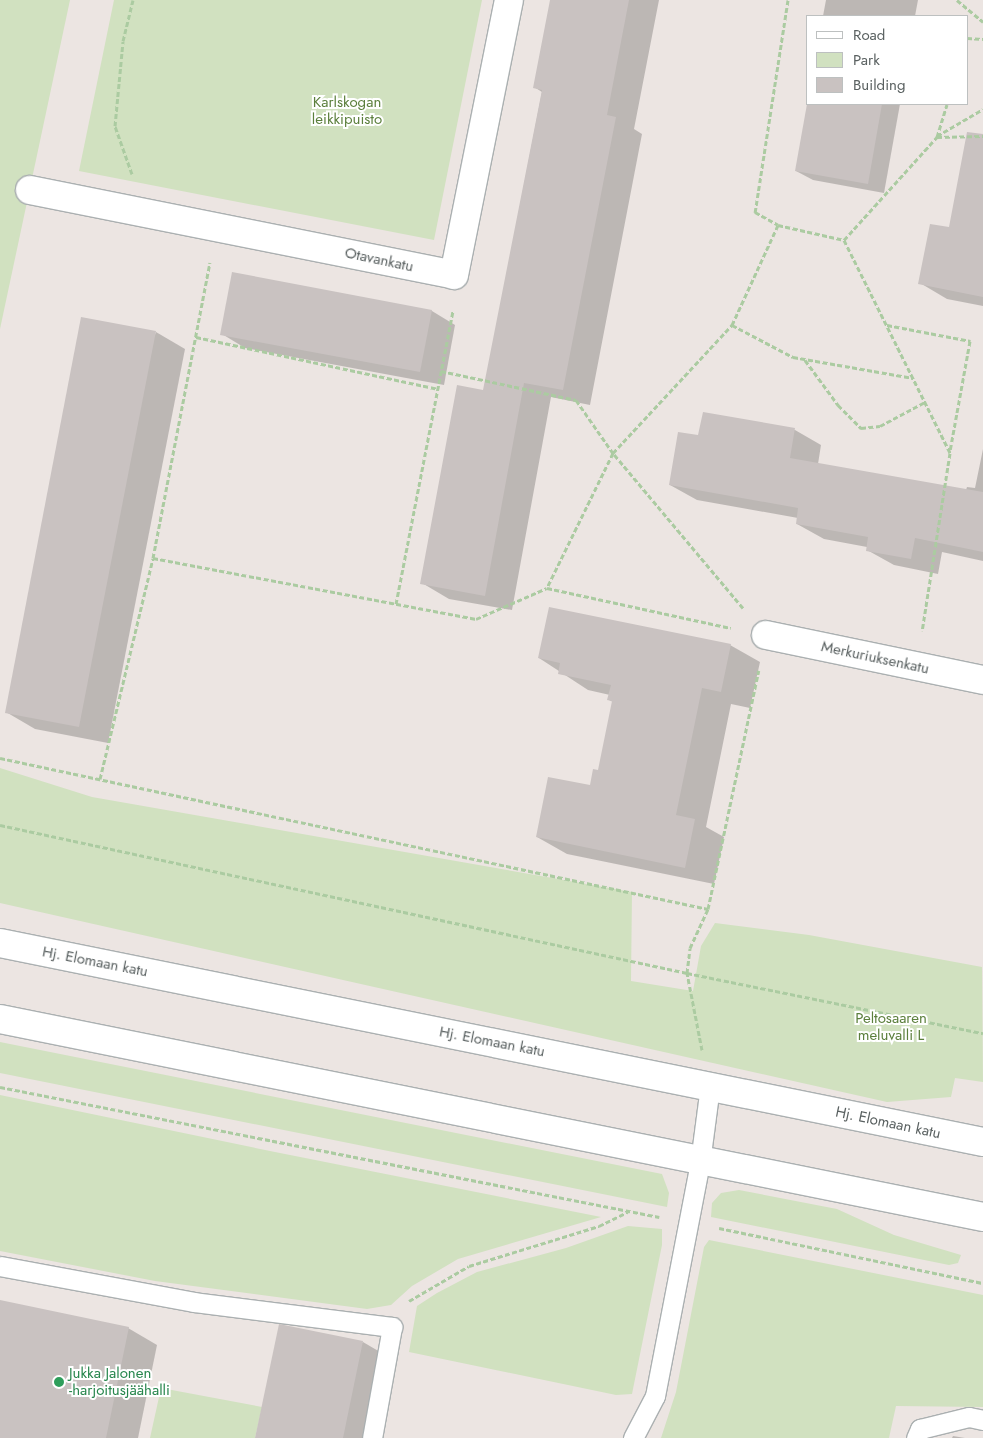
<!DOCTYPE html>
<html>
<head>
<meta charset="utf-8">
<style>
	body { margin:0 }
	#map { position:relative; width:983px; height:1438px; overflow:hidden; background:#ece5e2; font-family:Jost,sans-serif }
	div>[style] { position:absolute }
	.green>* { inset:0; background:#d1e1c0 }
	.shadow>* { inset:0; background:#0003 }
	.building>* { inset:0; background:#c9c2c1 }
	.path>* { height:3px; margin-top:-1.5px; transform-origin:0; background:repeating-linear-gradient(90deg,#abcba1 0 5px,transparent 0 7.5px) }
	.roads { filter:drop-shadow(1px 0 #abb0b1) drop-shadow(-1px 0 #abb0b1) drop-shadow(0 1px #abb0b1) drop-shadow(0 -1px #abb0b1) }
	.lane>* { height:19px; margin:-9.5px; padding:0 9.5px; transform-origin:9.5px; border-radius:9.5px; background:#fff }
	.street>* { height:28px; margin:-14px; padding:0 14px; transform-origin:14px; border-radius:14px; background:#fff }
	.secondary>* { height:28px; margin:-14px; padding:0 14px; transform-origin:14px; border-radius:14px; background:#fff }
	.dots>* { width:14px; height:14px; translate:-50% -50%; box-sizing:border-box; border:2px solid #fff; border-radius:50% }
	span { translate:-50% -50%; white-space:nowrap; text-align:center; line-height:1.15; -webkit-text-stroke:4px #fff; paint-order:stroke }
	.park-label { font-size:15px; color:#5b7f3c }
	.street-label { font-size:15px; color:#5a6161 }
	.leisure-label { font-size:15px; color:#27864d }
	.left { translate:0 -50%; text-align:left }
	.legend { position:absolute; left:806px; top:15px; width:162px; height:90px; box-sizing:border-box; background:#fff; border:1px solid #bdc0c0; margin:0; padding:6px 9px; list-style:none; font-size:15px; color:#5a6161 }
	.legend li { display:flex; align-items:center; gap:10px; height:25px }
	.legend b { width:25px; border:1px solid #bdc0c0 }
</style>
</head>
<body>
<div id="map">
	<div class="green">
		<div style="clip-path:polygon(0 0,70px 0,0 329px)"></div>
		<div style="clip-path:polygon(114px 0,482px 0,434px 240px,79px 171px)"></div>
		<div style="clip-path:polygon(0 768px,92px 797px,632px 892px,631px 981px,693px 991px,701px 946px,715px 923px,809px 935px,982px 967px,983px 1082px,955px 1078px,951px 1097px,887px 1102px,0 903px)"></div>
		<div style="clip-path:polygon(0 1042px,662px 1174px,669px 1193px,667px 1207px,0 1073px)"></div>
		<div style="clip-path:polygon(0 1095px,275px 1152px,601px 1217px,458px 1259px,412px 1286px,391px 1305px,367px 1309px,155px 1281px,0 1251px)"></div>
		<div style="clip-path:polygon(739px 1190px,837px 1209px,894px 1235px,961px 1255px,958px 1263px,949px 1265px,711px 1217px,712px 1203px,721px 1193px)"></div>
		<div style="clip-path:polygon(628px 1226px,662px 1229px,662px 1245px,632px 1394px,616px 1395px,409px 1352px,417px 1306px,437px 1293px,477px 1272px,566px 1248px)"></div>
		<div style="clip-path:polygon(709px 1240px,983px 1295px,983px 1407px,896px 1406px,889px 1438px,661px 1438px,676px 1392px,704px 1247px)"></div>
		<div style="clip-path:polygon(161px 1388px,262px 1407px,255px 1438px,150px 1438px)"></div>
	</div>
	<div class="shadow">
		<div style="clip-path:polygon(551px 0,659px 0,634px 129px,642px 134px,590px 405px,551px 397px,512px 610px,449px 599px,422px 583px,484px 391px,542px 92px,534px 87px)"></div>
		<div style="clip-path:polygon(826px 0,918px 0,915px 16px,823px 16px)"></div>
		<div style="clip-path:polygon(808px 104px,900px 104px,884px 193px,813px 180px,796px 171px)"></div>
		<div style="clip-path:polygon(983px 176px,983px 306px,947px 299px,920px 283px)"></div>
		<div style="clip-path:polygon(233px 274px,432px 311px,455px 325px,444px 385px,245px 348px,222px 334px)"></div>
		<div style="clip-path:polygon(156px 332px,185px 349px,108px 743px,35px 729px,6px 712px)"></div>
		<div style="clip-path:polygon(795px 430px,821px 445px,818px 464px,966px 490px,967px 487px,975px 488px,983px 449px,983px 561px,942px 552px,938px 574px,894px 565px,867px 550px,867px 547px,824px 539px,797px 524px,798px 518px,697px 500px,670px 485px,699px 437px)"></div>
		<div style="clip-path:polygon(730px 645px,760px 662px,750px 708px,731px 704px,706px 827px,724px 837px,714px 884px,567px 854px,537px 837px,591px 787px,599px 771px,613px 702px,609px 700px,610px 695px,588px 690px,539px 658px)"></div>
		<div style="clip-path:polygon(0 1302px,128px 1328px,157px 1345px,138px 1438px,0 1438px)"></div>
		<div style="clip-path:polygon(363px 1342px,392px 1359px,376px 1438px,256px 1438px)"></div>
		<div style="clip-path:polygon(953px 1436px,965px 1438px,952px 1438px)"></div>
	</div>
	<div class="building">
		<div style="clip-path:polygon(550px 0,629px 0,607px 115px,616px 117px,563px 390px,524px 383px,485px 596px,420px 584px,457px 385px,483px 390px,542px 90px,533px 88px)"></div>
		<div style="clip-path:polygon(807px 104px,882px 104px,868px 184px,795px 171px)"></div>
		<div style="clip-path:polygon(967px 132px,983px 134px,983px 297px,918px 284px,930px 224px,949px 227px)"></div>
		<div style="clip-path:polygon(232px 272px,432px 310px,420px 372px,220px 335px)"></div>
		<div style="clip-path:polygon(81px 317px,156px 331px,79px 727px,5px 713px)"></div>
		<div style="clip-path:polygon(703px 412px,795px 428px,790px 458px,983px 492px,983px 552px,915px 538px,911px 559px,866px 551px,868px 537px,796px 524px,798px 508px,669px 485px,678px 432px,698px 435px)"></div>
		<div style="clip-path:polygon(549px 607px,731px 644px,721px 692px,702px 688px,676px 815px,695px 819px,685px 868px,536px 837px,548px 777px,590px 785px,593px 769px,598px 770px,612px 701px,607px 700px,611px 685px,558px 674px,560px 663px,538px 658px)"></div>
		<div style="clip-path:polygon(0 1300px,129px 1327px,106px 1438px,0 1438px)"></div>
		<div style="clip-path:polygon(279px 1324px,363px 1341px,343px 1438px,255px 1438px)"></div>
	</div>
	<div class="path">
		<div style="left:788px;top:0;width:215px;rotate:98.8deg"></div>
		<div style="left:755px;top:212px;width:26px;rotate:29deg"></div>
		<div style="left:778px;top:225px;width:68px;rotate:12.8deg"></div>
		<div style="left:844px;top:240px;width:238px;rotate:63.5deg"></div>
		<div style="left:950px;top:453px;width:180px;rotate:98.9deg"></div>
		<div style="left:957px;top:0;width:34px;rotate:40deg"></div>
		<div style="left:967px;top:38px;width:16px;rotate:4deg"></div>
		<div style="left:937px;top:136px;width:53px;rotate:-30.4deg"></div>
		<div style="left:937px;top:137px;width:34px;rotate:-73deg"></div>
		<div style="left:132px;top:174px;width:51px;rotate:-109.5deg"></div>
		<div style="left:115px;top:126px;width:85px;rotate:-84.6deg"></div>
		<div style="left:123px;top:41px;width:42px;rotate:-76.3deg"></div>
		<div style="left:844px;top:240px;width:139px;rotate:-47.9deg"></div>
		<div style="left:937px;top:137px;width:46px;rotate:-1.2deg"></div>
		<div style="left:732px;top:325px;width:69px;rotate:27.7deg"></div>
		<div style="left:793px;top:357px;width:122px;rotate:9.9deg"></div>
		<div style="left:887px;top:325px;width:85px;rotate:10.9deg"></div>
		<div style="left:970px;top:341px;width:112px;rotate:100.3deg"></div>
		<div style="left:196px;top:337px;width:248px;rotate:12.1deg"></div>
		<div style="left:805px;top:360px;width:56px;rotate:53.7deg"></div>
		<div style="left:838px;top:405px;width:33px;rotate:45deg"></div>
		<div style="left:861px;top:428px;width:19px;rotate:-6deg"></div>
		<div style="left:880px;top:426px;width:51px;rotate:-28.1deg"></div>
		<div style="left:441px;top:371px;width:138px;rotate:12.1deg"></div>
		<div style="left:576px;top:400px;width:65px;rotate:55.1deg"></div>
		<div style="left:613px;top:453px;width:150px;rotate:116.1deg"></div>
		<div style="left:547px;top:588px;width:188px;rotate:12.3deg"></div>
		<div style="left:153px;top:558px;width:301px;rotate:-79.1deg"></div>
		<div style="left:396px;top:604px;width:299px;rotate:-79deg"></div>
		<div style="left:743px;top:608px;width:202px;rotate:-130deg"></div>
		<div style="left:613px;top:453px;width:175px;rotate:-47.1deg"></div>
		<div style="left:732px;top:325px;width:110px;rotate:-65.3deg"></div>
		<div style="left:0;top:758px;width:724px;rotate:12.04deg"></div>
		<div style="left:708px;top:909px;width:244px;rotate:-78deg"></div>
		<div style="left:100px;top:779px;width:227px;rotate:-76.5deg"></div>
		<div style="left:153px;top:558px;width:329px;rotate:10.7deg"></div>
		<div style="left:476px;top:619px;width:77px;rotate:-23.6deg"></div>
		<div style="left:0;top:825px;width:703px;rotate:12.16deg"></div>
		<div style="left:687px;top:973px;width:302px;rotate:11.5deg"></div>
		<div style="left:702px;top:1050px;width:78px;rotate:-101deg"></div>
		<div style="left:687px;top:973px;width:25px;rotate:-83deg"></div>
		<div style="left:690px;top:948px;width:43px;rotate:-65.2deg"></div>
		<div style="left:0;top:1087px;width:672px;rotate:11.16deg"></div>
		<div style="left:719px;top:1228px;width:270px;rotate:11.8deg"></div>
		<div style="left:409px;top:1301px;width:69px;rotate:-30.3deg"></div>
		<div style="left:469px;top:1266px;width:136px;rotate:-17.1deg"></div>
		<div style="left:599px;top:1226px;width:32px;rotate:-26deg"></div>
	</div>
	<div class="roads">
		<div class="lane">
			<div style="left:0;top:1266px;width:197px;rotate:10.5deg"></div>
			<div style="left:194px;top:1302px;width:200px;rotate:7.2deg"></div>
			<div style="left:392px;top:1327px;width:113px;rotate:100.2deg"></div>
			<div style="left:633px;top:1438px;width:47px;rotate:-62.4deg"></div>
			<div style="left:655px;top:1396px;width:238px;rotate:-79.1deg"></div>
			<div style="left:700px;top:1162px;width:77px;rotate:-82.5deg"></div>
			<div style="left:916px;top:1438px;width:10px;rotate:-66deg"></div>
			<div style="left:920px;top:1429px;width:50px;rotate:-13.8deg"></div>
			<div style="left:969px;top:1417px;width:14px;rotate:12deg"></div>
		</div>
		<div class="street">
			<div style="left:30px;top:190px;width:432px;rotate:11.3deg"></div>
			<div style="left:454px;top:275px;width:280px;rotate:-78.7deg"></div>
			<div style="left:766px;top:635px;width:222px;rotate:11.7deg"></div>
		</div>
		<div class="secondary">
			<div style="left:0;top:943px;width:1003px;rotate:11.44deg"></div>
			<div style="left:0;top:1019px;width:1003px;rotate:11.39deg"></div>
		</div>
	</div>
	<div class="dots">
		<div style="left:59px;top:1382px;background:#2e9e5b"></div>
	</div>
	<div class="park-label">
		<span style="left:347px;top:111px">Karlskogan<br>leikkipuisto</span>
		<span style="left:891px;top:1027px">Peltosaaren<br>meluvalli L</span>
	</div>
	<div class="street-label">
		<span style="left:379px;top:260px;rotate:12deg">Otavankatu</span>
		<span style="left:875px;top:658px;rotate:12deg">Merkuriuksenkatu</span>
		<span style="left:95px;top:962px;rotate:11deg">Hj. Elomaan katu</span>
		<span style="left:492px;top:1042px;rotate:11deg">Hj. Elomaan katu</span>
		<span style="left:888px;top:1123px;rotate:12deg">Hj. Elomaan katu</span>
	</div>
	<div class="leisure-label">
		<span class="left" style="left:69px;top:1382px">Jukka Jalonen<br>-harjoitusjäähalli</span>
	</div>
	<ul class="legend">
	<li><b style="height:6px;background:#fff"></b>Road</li>
	<li><b style="height:14px;background:#d1e1c0"></b>Park</li>
	<li><b style="height:14px;background:#c9c2c1"></b>Building</li>
	</ul>
</div>
</body>
</html>
